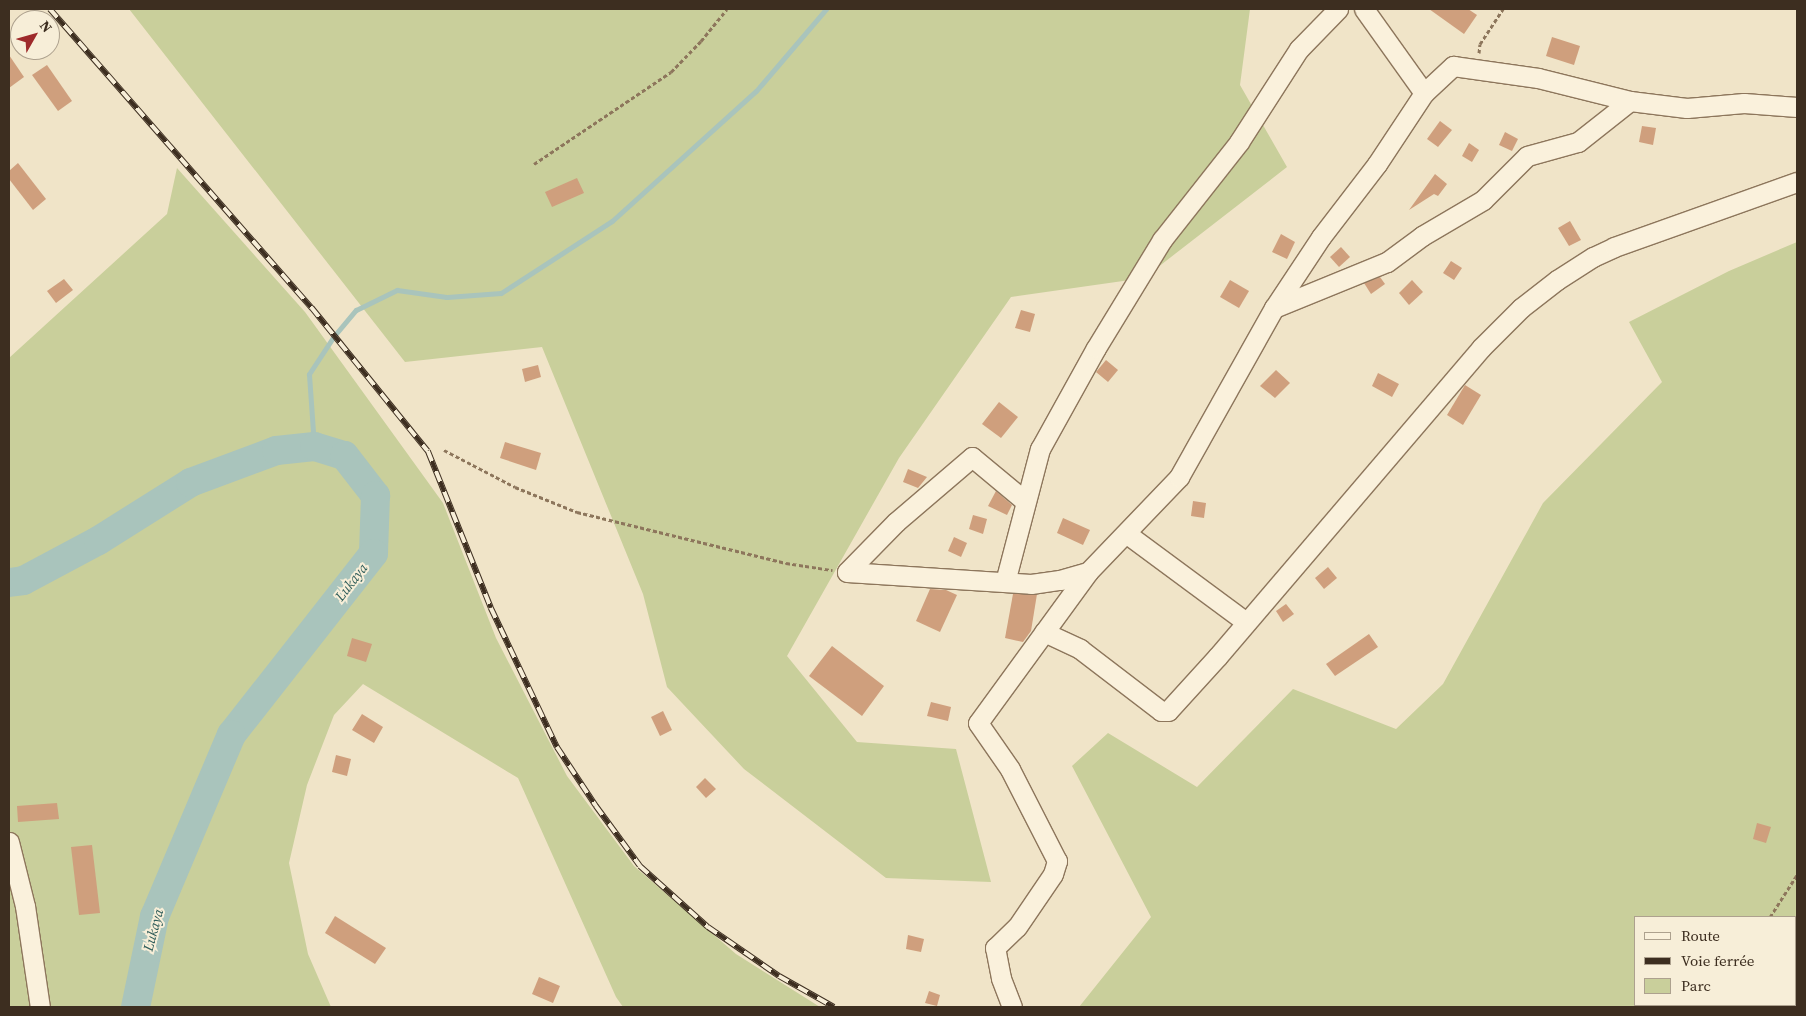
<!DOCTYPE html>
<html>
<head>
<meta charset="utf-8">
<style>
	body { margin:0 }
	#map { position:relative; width:1806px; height:1016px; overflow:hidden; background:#f0e4c8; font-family:"Source Serif 4",serif }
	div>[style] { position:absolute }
	.green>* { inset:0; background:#c9cf9b }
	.stream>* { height:5px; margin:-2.5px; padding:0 2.5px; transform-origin:2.5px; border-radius:2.5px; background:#a9c4bc }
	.river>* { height:29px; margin:-14.5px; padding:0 14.5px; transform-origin:14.5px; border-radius:14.5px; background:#a9c4bc }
	.building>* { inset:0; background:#cf9f7d }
	.path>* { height:3px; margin-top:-1.5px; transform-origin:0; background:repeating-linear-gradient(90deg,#8d765c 0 4px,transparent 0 6.5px) }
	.roads { filter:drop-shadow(1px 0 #8d765c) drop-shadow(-1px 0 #8d765c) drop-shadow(0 1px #8d765c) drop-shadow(0 -1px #8d765c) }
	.minor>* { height:19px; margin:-9.5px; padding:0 9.5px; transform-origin:9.5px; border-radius:9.5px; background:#faf1dc }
	.rail>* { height:5.5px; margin-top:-2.75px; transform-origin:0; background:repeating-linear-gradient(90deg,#f7eed8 0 11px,#3d2e20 0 22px); box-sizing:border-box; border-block:1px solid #3d2e20 }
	span { translate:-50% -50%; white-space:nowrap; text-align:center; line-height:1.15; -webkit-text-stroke:4px #f7eed8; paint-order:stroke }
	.water-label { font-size:14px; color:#2f5d5a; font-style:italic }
	.frame { position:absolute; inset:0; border:10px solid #3d2e20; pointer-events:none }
	.legend { position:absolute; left:1634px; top:916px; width:162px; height:90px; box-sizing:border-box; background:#f7eed8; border:1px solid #ada18e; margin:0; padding:6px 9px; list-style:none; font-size:15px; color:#3d2e20 }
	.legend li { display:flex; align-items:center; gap:10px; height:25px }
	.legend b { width:25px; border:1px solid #ada18e }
	.north { position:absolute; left:10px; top:10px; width:50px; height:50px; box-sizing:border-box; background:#f7eed8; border:1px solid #ada18e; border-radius:50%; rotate:52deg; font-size:14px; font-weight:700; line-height:20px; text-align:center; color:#3d2e20 }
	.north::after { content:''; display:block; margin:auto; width:18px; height:22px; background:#9e2a2b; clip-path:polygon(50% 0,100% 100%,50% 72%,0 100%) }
</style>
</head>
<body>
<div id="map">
	<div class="green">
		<div style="clip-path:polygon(129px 9px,1250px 9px,1240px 85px,1287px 167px,1144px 278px,1011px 297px,899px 458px,787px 656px,857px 742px,956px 749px,991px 882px,886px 878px,744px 769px,667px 687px,643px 594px,542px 347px,405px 362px)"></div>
		<div style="clip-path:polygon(177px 168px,305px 312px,443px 503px,496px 638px,567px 776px,634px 866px,736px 954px,820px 1007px,623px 1007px,616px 997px,518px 778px,363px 684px,334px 715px,307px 785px,289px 863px,308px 954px,331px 1007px,9px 1007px,9px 358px,167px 214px)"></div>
		<div style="clip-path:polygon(evenodd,1797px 242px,1797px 1007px,1079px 1007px,1151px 917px,1072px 766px,1108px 733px,1197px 787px,1293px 689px,1396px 729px,1443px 684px,1543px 503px,1662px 382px,1629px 322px,1729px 271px,1797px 242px,1635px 917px,1795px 917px,1795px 1005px,1635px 1005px,1635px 917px)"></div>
	</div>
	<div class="stream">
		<div style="left:314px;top:446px;width:72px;rotate:-94deg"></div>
		<div style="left:309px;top:374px;width:45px;rotate:-56.7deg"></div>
		<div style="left:334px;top:336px;width:34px;rotate:-50deg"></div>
		<div style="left:356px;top:310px;width:46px;rotate:-26deg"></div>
		<div style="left:397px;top:290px;width:50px;rotate:8deg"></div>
		<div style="left:447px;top:297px;width:54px;rotate:-4.2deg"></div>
		<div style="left:501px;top:293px;width:132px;rotate:-33deg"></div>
		<div style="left:612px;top:221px;width:194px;rotate:-42.1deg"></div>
		<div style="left:756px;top:91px;width:108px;rotate:-49.5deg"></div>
	</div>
	<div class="river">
		<div style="left:9px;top:582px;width:14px;rotate:-8deg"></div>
		<div style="left:23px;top:580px;width:85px;rotate:-28.1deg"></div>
		<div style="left:98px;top:540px;width:109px;rotate:-32.2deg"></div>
		<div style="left:190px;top:482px;width:92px;rotate:-20.4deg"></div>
		<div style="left:276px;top:450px;width:38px;rotate:-6deg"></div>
		<div style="left:314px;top:446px;width:31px;rotate:17deg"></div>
		<div style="left:344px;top:455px;width:51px;rotate:52.2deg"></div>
		<div style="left:375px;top:495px;width:58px;rotate:92deg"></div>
		<div style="left:373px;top:553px;width:230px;rotate:128.1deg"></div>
		<div style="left:231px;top:734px;width:198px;rotate:112.9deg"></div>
		<div style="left:154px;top:916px;width:93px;rotate:101.8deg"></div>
	</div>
	<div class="building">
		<div style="clip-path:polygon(1429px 9px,1468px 9px,1477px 15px,1464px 34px)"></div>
		<div style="clip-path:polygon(1552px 37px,1580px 46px,1574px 65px,1546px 56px)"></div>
		<div style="clip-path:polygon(9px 55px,24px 77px,9px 88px)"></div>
		<div style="clip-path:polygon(47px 65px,72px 101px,58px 111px,32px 75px)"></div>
		<div style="clip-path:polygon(1440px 121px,1452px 130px,1438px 147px,1427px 139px)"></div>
		<div style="clip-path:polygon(1642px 126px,1656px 128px,1653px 145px,1639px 142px)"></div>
		<div style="clip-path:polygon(1505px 132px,1518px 139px,1512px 151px,1499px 145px)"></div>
		<div style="clip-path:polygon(1469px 143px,1479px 150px,1472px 162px,1462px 156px)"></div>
		<div style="clip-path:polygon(18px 163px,46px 199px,33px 210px,9px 179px,9px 171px)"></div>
		<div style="clip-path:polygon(1435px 174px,1447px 184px,1438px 196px,1434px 194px,1409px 210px)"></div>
		<div style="clip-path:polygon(577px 178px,584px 193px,552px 207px,545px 192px)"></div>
		<div style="clip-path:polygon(1570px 221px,1581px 240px,1569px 246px,1558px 228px)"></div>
		<div style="clip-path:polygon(1281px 234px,1295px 242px,1287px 259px,1272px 252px)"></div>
		<div style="clip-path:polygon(1341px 247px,1350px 257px,1339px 267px,1330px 257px)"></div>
		<div style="clip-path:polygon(1451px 261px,1462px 268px,1454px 280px,1443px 273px)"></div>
		<div style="clip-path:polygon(1380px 277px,1385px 284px,1371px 294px,1364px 283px)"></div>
		<div style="clip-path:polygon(64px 279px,73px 290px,56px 303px,47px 291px)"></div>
		<div style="clip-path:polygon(1230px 280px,1249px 291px,1239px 308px,1220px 297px)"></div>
		<div style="clip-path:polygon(1412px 280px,1423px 292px,1409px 305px,1399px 293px)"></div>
		<div style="clip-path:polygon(1021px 310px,1035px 314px,1030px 332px,1015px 328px)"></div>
		<div style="clip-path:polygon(1106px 360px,1118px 370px,1108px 382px,1096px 372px)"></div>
		<div style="clip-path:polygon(538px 365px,541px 377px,525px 382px,522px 369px)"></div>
		<div style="clip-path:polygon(1276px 370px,1290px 383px,1275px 398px,1260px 386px)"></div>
		<div style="clip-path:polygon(1378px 373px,1399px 384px,1392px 397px,1372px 386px)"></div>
		<div style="clip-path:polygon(1465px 385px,1481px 395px,1463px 425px,1447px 415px)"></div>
		<div style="clip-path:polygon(999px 402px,1018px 417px,1001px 438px,982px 424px)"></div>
		<div style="clip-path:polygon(505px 442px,541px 453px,536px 470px,500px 458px)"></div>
		<div style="clip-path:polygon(908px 469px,927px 477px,918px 488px,903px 482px)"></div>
		<div style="clip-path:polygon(996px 491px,1012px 505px,1007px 515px,988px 506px)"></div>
		<div style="clip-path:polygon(1193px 501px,1206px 503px,1204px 518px,1191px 516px)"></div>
		<div style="clip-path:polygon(973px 515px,987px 519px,983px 534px,969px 529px)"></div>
		<div style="clip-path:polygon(1063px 518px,1090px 530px,1083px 545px,1057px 533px)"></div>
		<div style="clip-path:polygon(954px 537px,967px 543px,961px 557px,948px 551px)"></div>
		<div style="clip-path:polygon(1328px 567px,1337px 578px,1324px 589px,1315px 578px)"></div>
		<div style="clip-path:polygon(930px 589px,946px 590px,957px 595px,940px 632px,916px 621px)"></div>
		<div style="clip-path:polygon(1013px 594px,1037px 594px,1031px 631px,1023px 642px,1005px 638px)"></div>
		<div style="clip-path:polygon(1286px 604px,1294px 614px,1283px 622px,1276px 611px)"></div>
		<div style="clip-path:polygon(1369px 634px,1378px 647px,1335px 676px,1326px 664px)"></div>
		<div style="clip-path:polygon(352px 638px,372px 644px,366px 662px,347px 656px)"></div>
		<div style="clip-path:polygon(832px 646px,884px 686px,862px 716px,809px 676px)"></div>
		<div style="clip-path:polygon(931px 702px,951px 707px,948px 721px,927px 716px)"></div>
		<div style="clip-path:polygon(663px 711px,672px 730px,660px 736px,651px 717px)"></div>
		<div style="clip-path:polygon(362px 714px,383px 727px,374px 743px,352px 730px)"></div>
		<div style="clip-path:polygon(336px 755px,351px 759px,347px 776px,332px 772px)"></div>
		<div style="clip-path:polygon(705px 778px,716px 789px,706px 798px,696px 787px)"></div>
		<div style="clip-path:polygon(57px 803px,59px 819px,18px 822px,17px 806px)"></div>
		<div style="clip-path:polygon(1757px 823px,1771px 827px,1766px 843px,1753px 839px)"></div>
		<div style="clip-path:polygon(92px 845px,100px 913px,79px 915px,71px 847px)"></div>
		<div style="clip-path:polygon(335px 916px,386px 948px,375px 964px,325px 933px)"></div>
		<div style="clip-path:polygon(908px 935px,924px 939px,921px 952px,906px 949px)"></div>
		<div style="clip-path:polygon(539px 977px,560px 986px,553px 1003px,532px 994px)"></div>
		<div style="clip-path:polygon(929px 991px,940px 995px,937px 1006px,925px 1003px)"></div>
	</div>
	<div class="path">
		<div style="left:1479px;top:53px;width:9px;rotate:-84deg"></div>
		<div style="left:1480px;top:44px;width:42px;rotate:-56.7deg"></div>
		<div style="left:534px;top:164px;width:165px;rotate:-33.9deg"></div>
		<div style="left:671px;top:72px;width:43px;rotate:-45.9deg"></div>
		<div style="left:701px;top:41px;width:41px;rotate:-50.9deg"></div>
		<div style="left:444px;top:450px;width:80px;rotate:27.5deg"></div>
		<div style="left:515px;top:487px;width:67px;rotate:22deg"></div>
		<div style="left:577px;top:512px;width:215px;rotate:13.7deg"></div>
		<div style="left:786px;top:563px;width:47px;rotate:8.7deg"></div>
		<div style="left:1770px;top:917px;width:50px;rotate:-57.3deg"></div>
		<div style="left:1714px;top:1007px;width:2px;rotate:-63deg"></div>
	</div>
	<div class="roads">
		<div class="minor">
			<div style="left:1364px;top:9px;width:103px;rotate:54.5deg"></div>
			<div style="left:1274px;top:308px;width:122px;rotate:-22.2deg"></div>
			<div style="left:1387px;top:262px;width:44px;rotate:-36.6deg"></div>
			<div style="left:1422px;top:236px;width:71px;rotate:-30.5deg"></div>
			<div style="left:1483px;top:200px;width:62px;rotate:-45deg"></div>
			<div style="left:1527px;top:156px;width:53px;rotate:-15.4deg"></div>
			<div style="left:1578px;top:142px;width:66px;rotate:-38.3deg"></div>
			<div style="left:1127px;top:534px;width:148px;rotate:36.5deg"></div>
			<div style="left:847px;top:572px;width:184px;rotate:3.7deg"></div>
			<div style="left:1031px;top:584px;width:29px;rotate:-8deg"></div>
			<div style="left:1060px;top:580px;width:29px;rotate:-16deg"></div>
			<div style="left:1088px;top:572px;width:132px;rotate:-46.2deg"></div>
			<div style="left:1179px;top:477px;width:194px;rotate:-60.7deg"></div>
			<div style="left:1274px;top:308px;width:85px;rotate:-56.5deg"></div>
			<div style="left:1321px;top:237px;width:92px;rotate:-52.5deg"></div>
			<div style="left:1377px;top:164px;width:85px;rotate:-56.5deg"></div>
			<div style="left:1424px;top:93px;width:40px;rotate:-43deg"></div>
			<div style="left:1453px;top:66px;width:86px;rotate:8deg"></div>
			<div style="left:1538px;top:78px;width:95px;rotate:14deg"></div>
			<div style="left:1630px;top:101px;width:57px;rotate:7deg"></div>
			<div style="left:1687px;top:108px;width:57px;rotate:-5deg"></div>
			<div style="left:1744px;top:103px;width:53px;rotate:4.3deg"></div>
			<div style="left:847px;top:572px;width:70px;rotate:-45.6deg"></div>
			<div style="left:896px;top:522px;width:100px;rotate:-40.5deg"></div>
			<div style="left:972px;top:457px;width:69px;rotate:39.7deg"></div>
			<div style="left:1005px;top:582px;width:138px;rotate:-75.3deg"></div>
			<div style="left:1040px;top:449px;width:115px;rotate:-61deg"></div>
			<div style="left:1096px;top:348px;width:127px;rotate:-58.6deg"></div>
			<div style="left:1162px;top:240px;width:125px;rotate:-51.8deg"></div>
			<div style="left:1239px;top:142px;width:111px;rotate:-57.2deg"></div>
			<div style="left:1299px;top:49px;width:56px;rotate:-45.7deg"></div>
			<div style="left:1044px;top:632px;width:40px;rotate:25deg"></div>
			<div style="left:1080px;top:649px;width:102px;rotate:37.4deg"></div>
			<div style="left:1161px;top:711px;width:7px"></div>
			<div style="left:1168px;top:711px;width:74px;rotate:-47.7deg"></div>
			<div style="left:1218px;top:656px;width:405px;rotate:-49.5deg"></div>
			<div style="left:1481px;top:348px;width:57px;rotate:-45deg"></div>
			<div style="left:1521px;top:308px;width:46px;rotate:-37.9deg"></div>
			<div style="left:1557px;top:280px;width:43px;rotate:-32.6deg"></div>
			<div style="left:1593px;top:257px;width:23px;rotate:-25deg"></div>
			<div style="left:1614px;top:247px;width:194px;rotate:-19.6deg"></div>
			<div style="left:9px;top:842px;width:66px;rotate:76deg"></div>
			<div style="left:25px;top:906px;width:102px;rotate:81.6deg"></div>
			<div style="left:1012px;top:1007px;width:31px;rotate:-111deg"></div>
			<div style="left:1001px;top:978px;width:31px;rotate:-101deg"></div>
			<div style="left:995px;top:948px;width:30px;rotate:-44deg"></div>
			<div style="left:1017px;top:927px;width:64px;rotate:-55.8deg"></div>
			<div style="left:1053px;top:874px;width:14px;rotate:-73deg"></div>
			<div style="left:1057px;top:861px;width:103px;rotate:-117.1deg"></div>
			<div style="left:1010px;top:769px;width:56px;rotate:-124.8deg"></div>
			<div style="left:978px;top:723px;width:187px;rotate:-53.9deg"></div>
		</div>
	</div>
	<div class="rail">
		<div style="left:50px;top:9px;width:398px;rotate:48.8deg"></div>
		<div style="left:312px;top:308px;width:184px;rotate:51deg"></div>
		<div style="left:428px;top:451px;width:169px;rotate:68.1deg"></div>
		<div style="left:491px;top:608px;width:154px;rotate:64.6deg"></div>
		<div style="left:557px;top:747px;width:71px;rotate:56.5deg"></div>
		<div style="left:596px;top:806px;width:74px;rotate:53.7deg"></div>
		<div style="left:640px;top:866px;width:91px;rotate:41.9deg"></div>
		<div style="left:708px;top:927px;width:86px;rotate:34.6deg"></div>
		<div style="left:779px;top:976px;width:63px;rotate:29.4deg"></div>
	</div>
	<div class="water-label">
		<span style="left:351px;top:582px;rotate:-52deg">Lukaya</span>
		<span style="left:153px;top:930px;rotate:-75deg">Lukaya</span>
	</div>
	<div class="frame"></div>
	<ul class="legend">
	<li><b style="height:6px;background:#faf1dc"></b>Route</li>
	<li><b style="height:6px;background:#3d2e20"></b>Voie ferrée</li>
	<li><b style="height:14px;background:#c9cf9b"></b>Parc</li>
	</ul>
	<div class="north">N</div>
</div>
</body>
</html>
